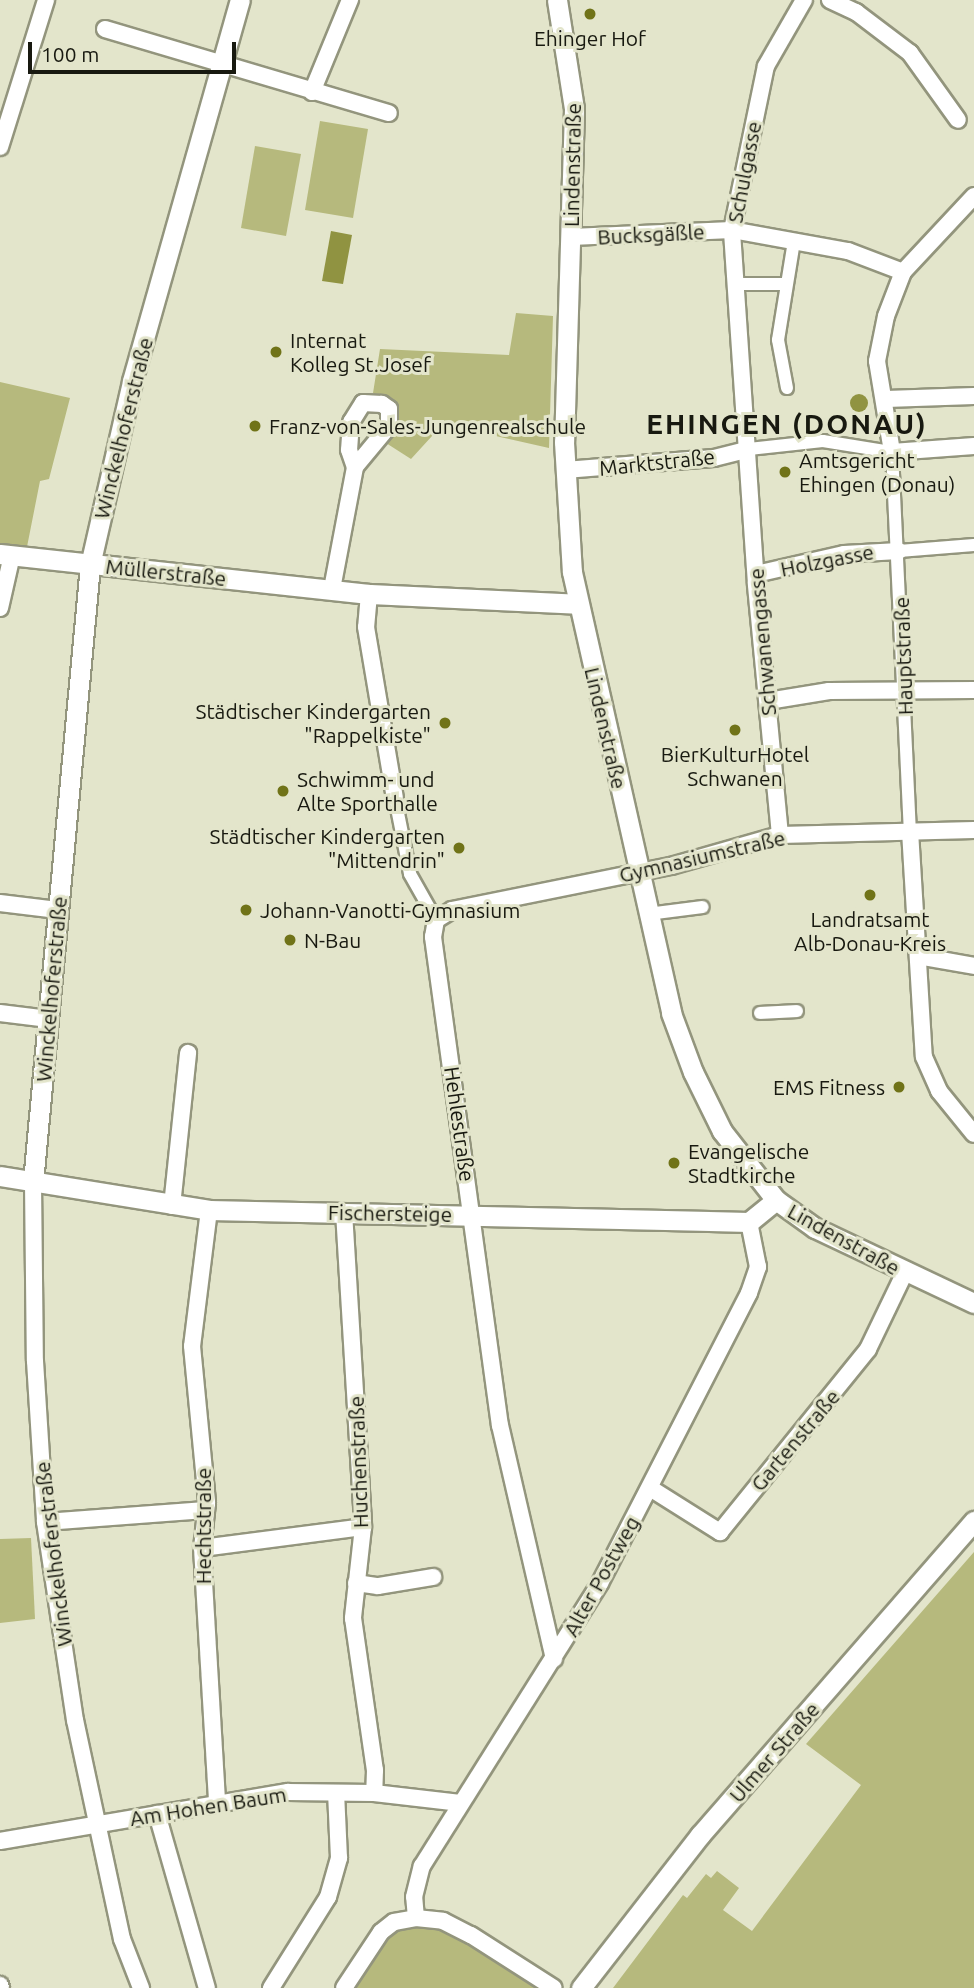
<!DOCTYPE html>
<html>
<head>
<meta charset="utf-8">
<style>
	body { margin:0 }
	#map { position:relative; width:974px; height:1988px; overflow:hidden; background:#e3e5cb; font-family:Ubuntu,sans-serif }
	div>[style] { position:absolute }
	.green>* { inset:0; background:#b6b97d }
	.water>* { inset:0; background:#909341 }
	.round { border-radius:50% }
	.roads { filter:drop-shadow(2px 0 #93957d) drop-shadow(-2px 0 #93957d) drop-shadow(0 2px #93957d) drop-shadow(0 -2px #93957d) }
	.pedestrian>* { height:12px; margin:-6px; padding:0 6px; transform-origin:6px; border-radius:6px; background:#fff }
	.minor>* { height:16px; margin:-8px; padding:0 8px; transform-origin:8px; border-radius:8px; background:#fff }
	.tertiary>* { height:19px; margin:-9.5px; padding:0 9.5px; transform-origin:9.5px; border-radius:9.5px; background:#fff }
	.dots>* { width:19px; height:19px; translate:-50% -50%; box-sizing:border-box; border:4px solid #e3e5cb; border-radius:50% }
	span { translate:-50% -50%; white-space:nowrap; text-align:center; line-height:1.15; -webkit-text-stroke:6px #e3e5cb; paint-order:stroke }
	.poi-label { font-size:21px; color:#181910 }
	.left { translate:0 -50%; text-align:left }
	.right { translate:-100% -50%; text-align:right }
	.street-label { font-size:21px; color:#181910 }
	.district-label { font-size:28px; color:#181910; font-weight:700; letter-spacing:2px }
	.scale { position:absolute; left:28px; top:42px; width:208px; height:32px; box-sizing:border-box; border:4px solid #181910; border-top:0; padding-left:9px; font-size:21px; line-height:24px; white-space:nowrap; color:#181910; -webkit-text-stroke:5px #e3e5cb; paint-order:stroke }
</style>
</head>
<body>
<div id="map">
	<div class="green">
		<div style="clip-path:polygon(320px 121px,368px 129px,353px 218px,305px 210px)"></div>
		<div style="clip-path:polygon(255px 146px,301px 154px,286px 236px,241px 228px)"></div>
		<div style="clip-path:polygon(516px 313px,553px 316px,549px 448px,443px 424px,411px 459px,386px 443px,396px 428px,398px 410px,373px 393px,380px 349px,509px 355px)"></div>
		<div style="clip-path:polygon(0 382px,70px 398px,49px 479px,40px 481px,25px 557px,0 554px)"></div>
		<div style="clip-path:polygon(31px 1538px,35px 1619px,0 1623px,0 1539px)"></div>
		<div style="clip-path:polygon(974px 1552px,974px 1988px,613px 1988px,683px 1895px,687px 1898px,706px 1874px,711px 1878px,717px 1871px,739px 1888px,723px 1910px,752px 1931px,861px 1785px,806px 1744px)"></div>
		<div style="clip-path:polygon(443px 1921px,555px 1988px,344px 1988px,394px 1922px)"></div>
	</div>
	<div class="water">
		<div style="clip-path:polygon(331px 231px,352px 235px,343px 284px,322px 281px)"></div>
		<div class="round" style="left:850px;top:394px;width:18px;height:18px"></div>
	</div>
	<div class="roads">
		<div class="pedestrian">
			<div style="left:735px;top:284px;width:50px"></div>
			<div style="left:787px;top:388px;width:49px;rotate:-100.6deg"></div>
			<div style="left:778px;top:340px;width:100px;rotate:-80.8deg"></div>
			<div style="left:749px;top:449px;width:74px;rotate:-6.2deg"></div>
			<div style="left:823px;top:441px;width:70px;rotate:9.1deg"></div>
			<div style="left:892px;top:452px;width:379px;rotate:87.3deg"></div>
			<div style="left:899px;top:551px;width:75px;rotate:-4.6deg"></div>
			<div style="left:395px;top:798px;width:77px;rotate:78.8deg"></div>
			<div style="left:410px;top:874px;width:53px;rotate:60.5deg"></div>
			<div style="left:648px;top:914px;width:55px;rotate:-7.3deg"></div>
			<div style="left:760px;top:1013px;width:37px;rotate:-3deg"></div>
		</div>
		<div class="minor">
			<div style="left:830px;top:0;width:29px;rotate:25deg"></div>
			<div style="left:856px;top:12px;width:68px;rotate:37.2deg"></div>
			<div style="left:910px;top:53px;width:82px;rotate:54.4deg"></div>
			<div style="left:105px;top:29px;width:296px;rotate:16.5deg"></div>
			<div style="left:312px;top:92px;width:100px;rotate:-67.6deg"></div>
			<div style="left:0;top:147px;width:154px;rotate:-72.6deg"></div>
			<div style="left:974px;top:196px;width:104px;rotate:133.1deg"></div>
			<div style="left:903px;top:272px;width:47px;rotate:111.1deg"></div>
			<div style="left:886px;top:316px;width:46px;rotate:101.3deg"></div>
			<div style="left:877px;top:361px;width:92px;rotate:80.6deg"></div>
			<div style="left:892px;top:452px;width:82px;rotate:-4.2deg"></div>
			<div style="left:571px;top:237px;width:161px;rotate:-2.5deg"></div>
			<div style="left:732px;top:230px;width:118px;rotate:10.3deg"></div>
			<div style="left:848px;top:251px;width:59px;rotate:20.9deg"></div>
			<div style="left:886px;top:399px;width:88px;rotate:-2deg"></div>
			<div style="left:565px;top:470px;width:149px;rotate:-4.6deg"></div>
			<div style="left:714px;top:458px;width:36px;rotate:-14deg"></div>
			<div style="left:756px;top:574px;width:90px;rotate:-12.8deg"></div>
			<div style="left:844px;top:554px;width:55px;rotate:-3.1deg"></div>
			<div style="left:332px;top:589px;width:124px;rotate:-79.3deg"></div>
			<div style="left:355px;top:467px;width:53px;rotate:-50.3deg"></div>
			<div style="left:389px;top:426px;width:17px;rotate:-90deg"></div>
			<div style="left:389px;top:409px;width:9px;rotate:-144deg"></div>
			<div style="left:382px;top:404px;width:19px;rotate:-177deg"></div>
			<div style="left:363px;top:403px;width:22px;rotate:122deg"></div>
			<div style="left:351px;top:422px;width:28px;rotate:94deg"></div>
			<div style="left:349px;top:450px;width:18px;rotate:71deg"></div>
			<div style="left:369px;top:594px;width:33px;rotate:95deg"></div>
			<div style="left:366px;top:627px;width:173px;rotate:80.4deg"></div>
			<div style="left:0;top:608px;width:54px;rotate:-77.2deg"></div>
			<div style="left:768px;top:701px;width:62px;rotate:-9.3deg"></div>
			<div style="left:829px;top:691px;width:145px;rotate:-0.4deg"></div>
			<div style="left:910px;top:831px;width:226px;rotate:86.5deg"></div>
			<div style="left:924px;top:1057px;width:37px;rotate:66deg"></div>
			<div style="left:939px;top:1091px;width:55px;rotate:50.9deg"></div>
			<div style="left:780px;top:835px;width:252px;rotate:-95.5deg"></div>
			<div style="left:756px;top:584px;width:355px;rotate:-93.9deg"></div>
			<div style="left:732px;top:230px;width:167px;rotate:-78.3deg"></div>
			<div style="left:766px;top:66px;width:76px;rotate:-60.1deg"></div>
			<div style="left:0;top:903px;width:58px;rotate:6.9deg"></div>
			<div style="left:918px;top:956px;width:57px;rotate:10.1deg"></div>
			<div style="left:0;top:1013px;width:49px;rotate:7deg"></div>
			<div style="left:33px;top:1182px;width:179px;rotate:89.4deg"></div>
			<div style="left:35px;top:1361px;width:161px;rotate:86.4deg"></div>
			<div style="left:45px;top:1522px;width:200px;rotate:81.4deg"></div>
			<div style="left:75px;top:1720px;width:224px;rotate:77.9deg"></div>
			<div style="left:122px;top:1939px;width:53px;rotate:68.8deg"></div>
			<div style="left:172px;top:1206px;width:154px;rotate:-84deg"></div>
			<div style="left:209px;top:1210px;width:137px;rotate:97.1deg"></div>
			<div style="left:192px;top:1346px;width:158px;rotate:84.5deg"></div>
			<div style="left:207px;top:1503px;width:45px;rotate:96.3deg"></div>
			<div style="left:202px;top:1548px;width:253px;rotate:86.6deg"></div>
			<div style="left:344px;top:1212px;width:316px;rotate:86.5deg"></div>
			<div style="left:363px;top:1527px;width:92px;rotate:96.3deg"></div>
			<div style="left:353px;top:1618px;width:154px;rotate:81.8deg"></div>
			<div style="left:375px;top:1770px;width:23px;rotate:92deg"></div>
			<div style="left:650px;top:1488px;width:83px;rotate:32.2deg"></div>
			<div style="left:720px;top:1532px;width:235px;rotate:-51deg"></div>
			<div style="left:868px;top:1349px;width:85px;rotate:-64.3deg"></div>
			<div style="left:45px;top:1522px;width:161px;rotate:-4.3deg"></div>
			<div style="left:202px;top:1548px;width:162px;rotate:-7.4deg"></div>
			<div style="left:356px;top:1583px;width:22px;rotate:8deg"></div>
			<div style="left:378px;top:1586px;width:56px;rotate:-9.3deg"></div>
			<div style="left:554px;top:1659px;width:239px;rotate:-103deg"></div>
			<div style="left:500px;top:1426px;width:494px;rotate:-97.8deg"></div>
			<div style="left:433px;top:937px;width:17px;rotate:-80deg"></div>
			<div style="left:436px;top:920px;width:19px;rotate:-32deg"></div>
			<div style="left:452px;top:910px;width:223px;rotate:-11.4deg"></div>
			<div style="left:671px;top:866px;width:113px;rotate:-15.9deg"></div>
			<div style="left:780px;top:835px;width:194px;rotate:-1.5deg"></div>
			<div style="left:157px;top:1814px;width:181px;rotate:74deg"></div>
			<div style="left:0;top:1841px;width:292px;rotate:-9.7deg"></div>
			<div style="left:288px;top:1792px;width:86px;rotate:0.7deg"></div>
			<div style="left:374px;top:1793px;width:87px;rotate:6.6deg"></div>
			<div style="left:416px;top:1918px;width:27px;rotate:6deg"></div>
			<div style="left:443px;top:1921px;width:31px;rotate:27deg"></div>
			<div style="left:471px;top:1935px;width:98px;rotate:32.6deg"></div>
			<div style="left:0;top:1985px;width:3px;rotate:72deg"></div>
			<div style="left:271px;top:1988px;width:107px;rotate:-57.9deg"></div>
			<div style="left:328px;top:1897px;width:41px;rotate:-74.2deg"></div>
			<div style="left:339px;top:1858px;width:65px;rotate:-92.6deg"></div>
			<div style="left:344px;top:1988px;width:67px;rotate:-56.5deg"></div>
			<div style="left:381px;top:1932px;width:16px;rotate:-38deg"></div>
			<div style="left:394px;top:1922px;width:22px;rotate:-10deg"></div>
			<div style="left:416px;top:1918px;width:21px;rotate:-95deg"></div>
			<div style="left:414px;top:1897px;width:32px;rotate:-76deg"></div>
			<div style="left:422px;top:1866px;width:334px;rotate:-57.8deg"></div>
			<div style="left:600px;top:1583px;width:326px;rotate:-62.8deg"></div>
			<div style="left:749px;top:1293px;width:28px;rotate:-71deg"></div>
			<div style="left:758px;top:1267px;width:46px;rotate:-101.3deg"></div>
		</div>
		<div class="tertiary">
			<div style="left:557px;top:0;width:110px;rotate:81.1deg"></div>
			<div style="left:574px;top:109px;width:333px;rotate:91.7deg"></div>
			<div style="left:564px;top:442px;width:130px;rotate:86.5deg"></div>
			<div style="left:572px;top:572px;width:452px;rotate:77.3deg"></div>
			<div style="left:671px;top:1013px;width:63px;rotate:69.6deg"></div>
			<div style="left:693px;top:1072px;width:66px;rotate:63.8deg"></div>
			<div style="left:722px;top:1131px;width:88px;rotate:52deg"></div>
			<div style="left:776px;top:1200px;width:48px;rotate:35.7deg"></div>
			<div style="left:815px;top:1228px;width:176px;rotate:25.3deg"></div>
			<div style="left:0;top:554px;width:371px;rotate:6.2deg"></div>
			<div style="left:369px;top:594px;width:209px;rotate:2.7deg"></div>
			<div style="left:0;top:1176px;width:212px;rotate:9.2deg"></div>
			<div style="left:209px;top:1210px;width:540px;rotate:1.27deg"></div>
			<div style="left:749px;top:1222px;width:35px;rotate:-39deg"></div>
			<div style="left:33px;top:1182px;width:620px;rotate:-84.72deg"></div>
			<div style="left:90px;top:565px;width:189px;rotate:-77.1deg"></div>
			<div style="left:132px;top:381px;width:396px;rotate:-74.2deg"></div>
			<div style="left:581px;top:1988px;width:194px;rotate:-52.1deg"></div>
			<div style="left:700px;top:1835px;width:417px;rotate:-48.9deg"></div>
		</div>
	</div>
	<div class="dots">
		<div style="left:590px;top:14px;background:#707318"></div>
		<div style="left:276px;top:352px;background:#707318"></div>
		<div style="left:255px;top:426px;background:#707318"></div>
		<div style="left:785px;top:472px;background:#707318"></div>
		<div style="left:445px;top:723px;background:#707318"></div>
		<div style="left:735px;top:730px;background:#707318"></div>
		<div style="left:283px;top:791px;background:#707318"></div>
		<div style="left:459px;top:848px;background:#707318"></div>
		<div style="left:870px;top:895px;background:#707318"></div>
		<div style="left:246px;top:910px;background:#707318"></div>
		<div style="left:290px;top:940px;background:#707318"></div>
		<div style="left:899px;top:1087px;background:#707318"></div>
		<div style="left:674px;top:1163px;background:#707318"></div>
	</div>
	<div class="poi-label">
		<span style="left:590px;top:38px">Ehinger Hof</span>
		<span class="left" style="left:290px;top:352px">Internat<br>Kolleg St.Josef</span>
		<span class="left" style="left:269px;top:426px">Franz-von-Sales-Jungenrealschule</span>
		<span class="left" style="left:799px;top:472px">Amtsgericht<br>Ehingen (Donau)</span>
		<span class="right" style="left:431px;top:723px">Städtischer Kindergarten<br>"Rappelkiste"</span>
		<span style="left:735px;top:766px">BierKulturHotel<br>Schwanen</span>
		<span class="left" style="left:297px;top:791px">Schwimm- und<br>Alte Sporthalle</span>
		<span class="right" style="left:445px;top:848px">Städtischer Kindergarten<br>"Mittendrin"</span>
		<span class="left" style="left:260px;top:910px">Johann-Vanotti-Gymnasium</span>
		<span style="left:870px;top:931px">Landratsamt<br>Alb-Donau-Kreis</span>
		<span class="left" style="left:304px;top:940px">N-Bau</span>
		<span class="right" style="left:885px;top:1087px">EMS Fitness</span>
		<span class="left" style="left:688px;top:1163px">Evangelische<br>Stadtkirche</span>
	</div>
	<div class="street-label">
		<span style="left:572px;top:165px;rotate:-89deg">Lindenstraße</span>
		<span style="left:744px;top:172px;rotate:-79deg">Schulgasse</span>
		<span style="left:651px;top:234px;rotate:-3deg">Bucksgäßle</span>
		<span style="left:123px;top:428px;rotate:-76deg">Winckelhoferstraße</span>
		<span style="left:657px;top:462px;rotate:-6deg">Marktstraße</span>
		<span style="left:827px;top:560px;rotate:-11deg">Holzgasse</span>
		<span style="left:166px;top:572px;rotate:6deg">Müllerstraße</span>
		<span style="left:762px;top:642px;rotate:-95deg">Schwanengasse</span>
		<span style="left:903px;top:656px;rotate:-92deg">Hauptstraße</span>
		<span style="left:606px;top:728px;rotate:77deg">Lindenstraße</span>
		<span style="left:702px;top:856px;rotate:-13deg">Gymnasiumstraße</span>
		<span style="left:51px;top:989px;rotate:-85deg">Winckelhoferstraße</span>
		<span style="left:460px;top:1124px;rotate:82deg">Hehlestraße</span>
		<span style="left:390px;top:1213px;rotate:1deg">Fischersteige</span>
		<span style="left:844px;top:1239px;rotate:29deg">Lindenstraße</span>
		<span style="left:795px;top:1440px;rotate:-50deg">Gartenstraße</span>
		<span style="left:358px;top:1462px;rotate:-92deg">Huchenstraße</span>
		<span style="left:203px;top:1526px;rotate:-90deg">Hechtstraße</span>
		<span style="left:53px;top:1554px;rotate:-97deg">Winckelhoferstraße</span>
		<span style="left:601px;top:1576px;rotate:-61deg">Alter Postweg</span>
		<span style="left:774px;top:1752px;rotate:-49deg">Ulmer Straße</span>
		<span style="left:208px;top:1806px;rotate:-9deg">Am Hohen Baum</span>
	</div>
	<div class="district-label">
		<span style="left:787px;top:424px">EHINGEN (DONAU)</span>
	</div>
	<div class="scale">100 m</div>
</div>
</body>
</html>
